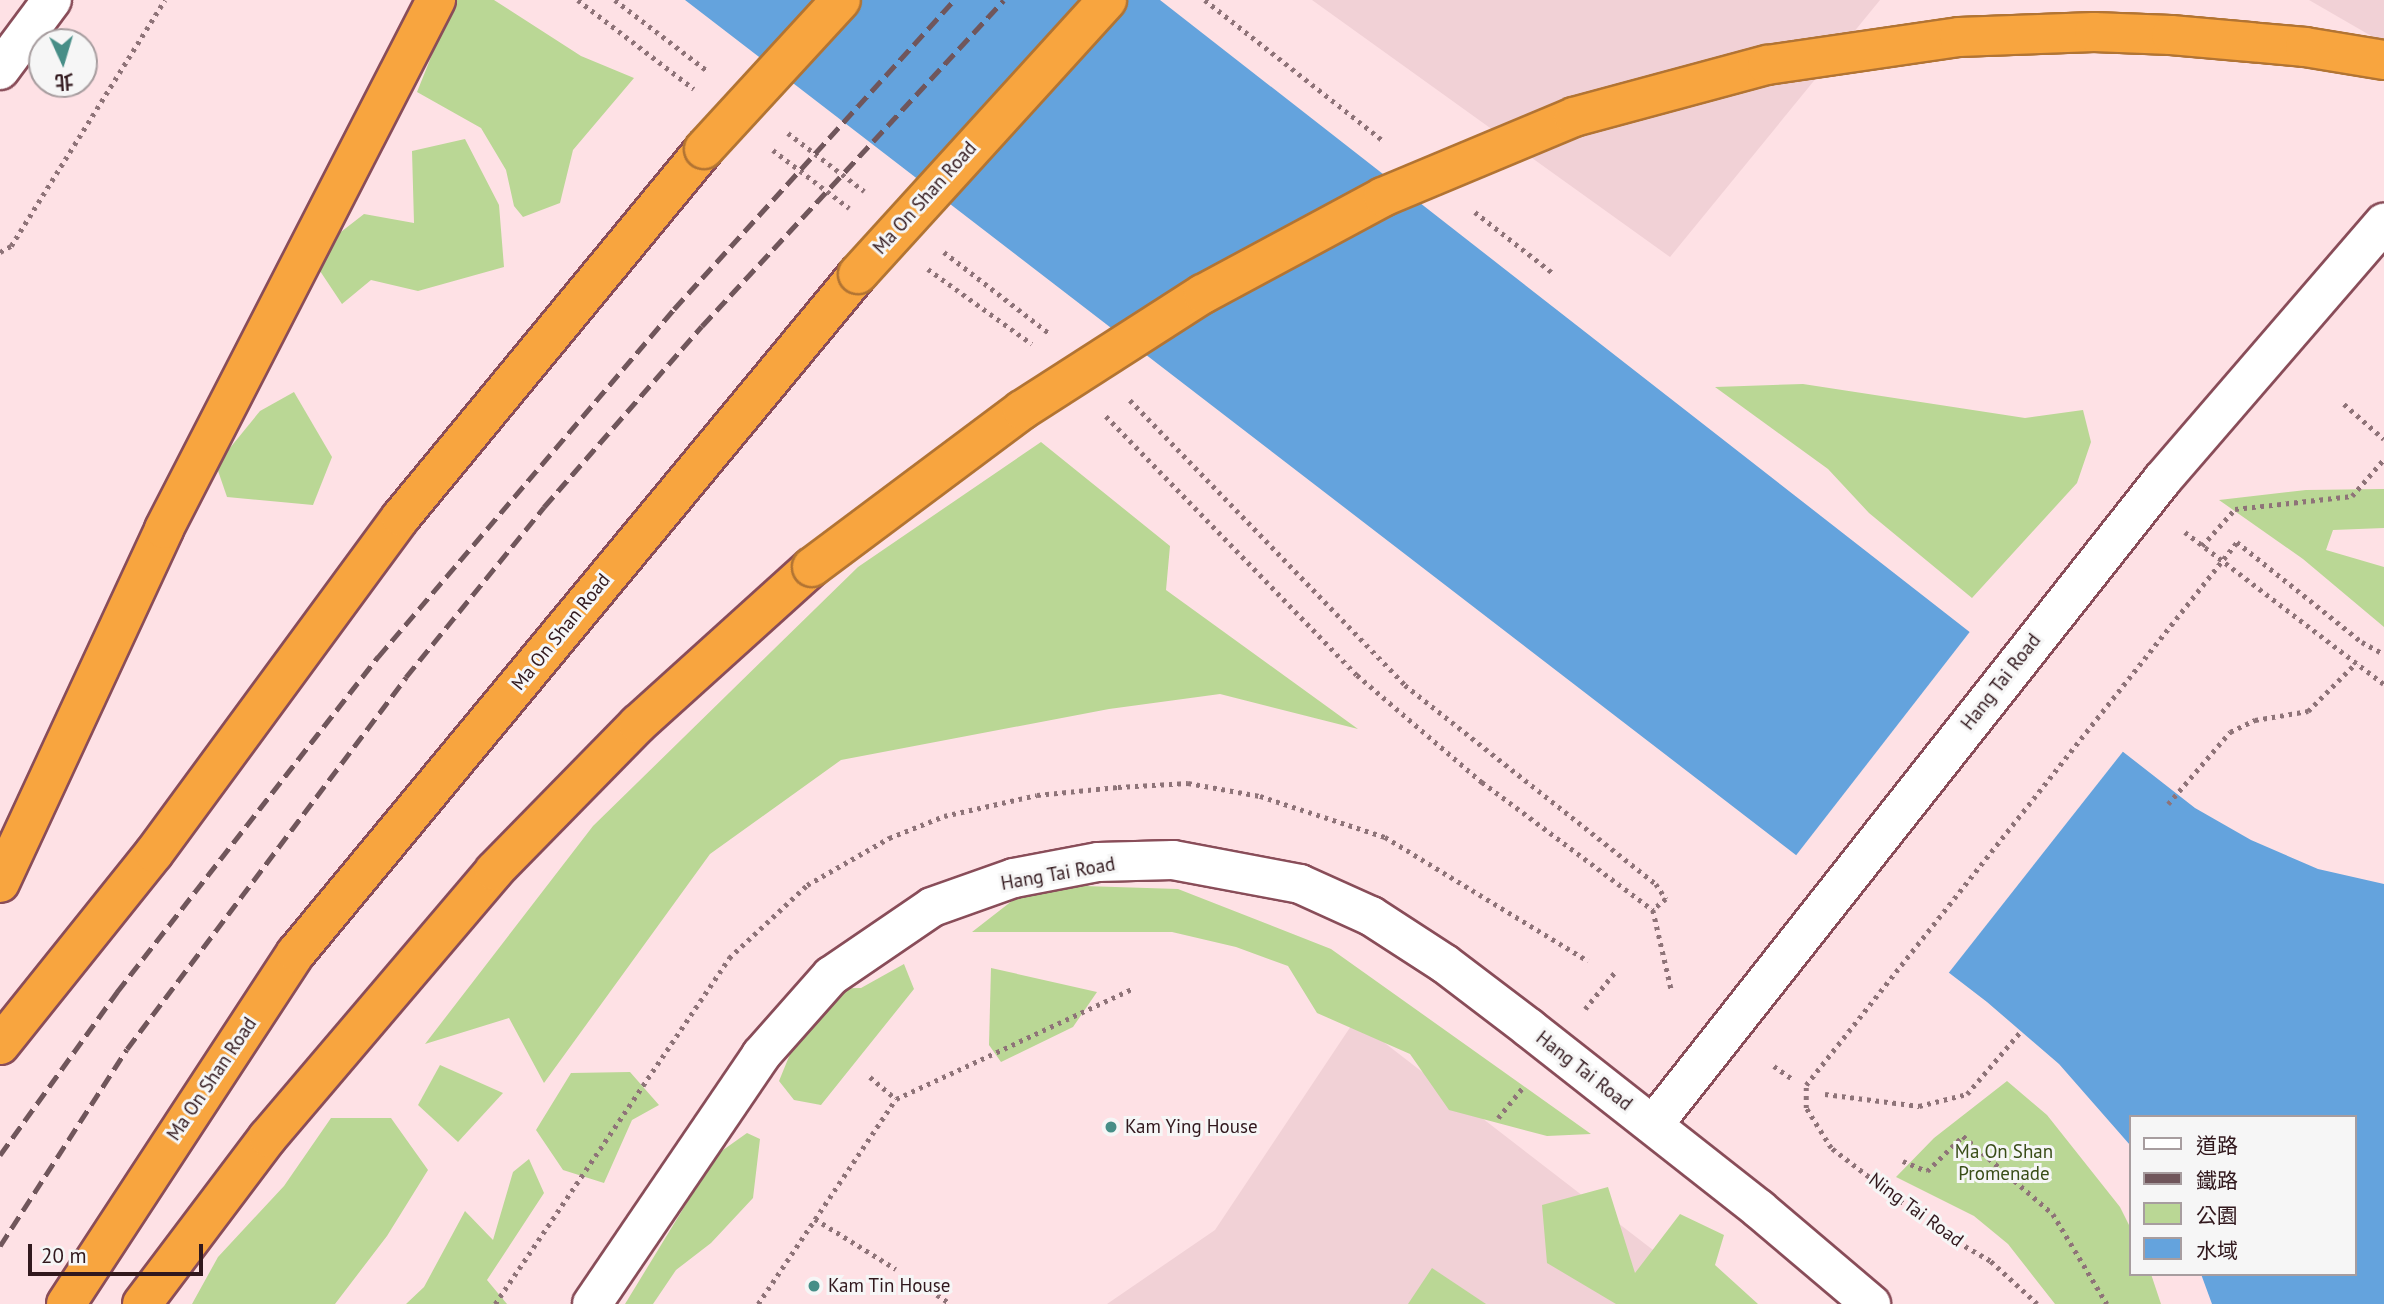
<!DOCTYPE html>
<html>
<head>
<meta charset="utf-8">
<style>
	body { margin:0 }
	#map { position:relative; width:2384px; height:1304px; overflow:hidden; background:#fee1e5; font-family:"PT Sans","Noto Sans TC",sans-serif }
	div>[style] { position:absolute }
	.built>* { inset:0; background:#f1d1d6 }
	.green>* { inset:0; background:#bad795 }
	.water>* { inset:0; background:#64a3dd }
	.pier>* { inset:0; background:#fee1e5 }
	.path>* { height:4.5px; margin-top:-2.25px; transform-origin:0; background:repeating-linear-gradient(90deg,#8e7378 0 3.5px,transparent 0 8.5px) }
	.roads { filter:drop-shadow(2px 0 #894d59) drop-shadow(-2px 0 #894d59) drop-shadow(0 2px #894d59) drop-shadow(0 -2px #894d59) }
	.minor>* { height:38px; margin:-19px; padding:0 19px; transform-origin:19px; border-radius:19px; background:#fff }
	.tertiary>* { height:38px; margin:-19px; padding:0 19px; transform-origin:19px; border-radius:19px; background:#fff }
	.secondary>* { height:38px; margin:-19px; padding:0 19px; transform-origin:19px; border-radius:19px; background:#fff }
	.motorway>* { height:38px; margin:-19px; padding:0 19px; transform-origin:19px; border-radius:19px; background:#f8a53f }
	.rail>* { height:5px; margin-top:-2.5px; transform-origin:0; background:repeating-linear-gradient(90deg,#70565b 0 14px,transparent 0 21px) }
	.bridges { filter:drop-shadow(2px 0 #b27433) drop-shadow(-2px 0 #b27433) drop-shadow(0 2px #b27433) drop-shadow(0 -2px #b27433) }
	.motorway-bridge>* { height:38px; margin:-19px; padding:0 19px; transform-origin:19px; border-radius:19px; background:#f8a53f }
	.dots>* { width:19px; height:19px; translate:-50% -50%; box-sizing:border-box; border:4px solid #f6f6f6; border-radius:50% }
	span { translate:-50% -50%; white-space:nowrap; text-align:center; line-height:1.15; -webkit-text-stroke:6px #f6f6f6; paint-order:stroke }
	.street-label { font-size:19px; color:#31181d }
	.poi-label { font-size:19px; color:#31181d }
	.left { translate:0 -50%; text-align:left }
	.park-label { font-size:19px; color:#394d17 }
	.legend { position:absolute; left:2129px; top:1115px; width:228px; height:161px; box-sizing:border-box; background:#f6f6f6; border:2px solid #a79d9f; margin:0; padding:9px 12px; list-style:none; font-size:21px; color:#31181d }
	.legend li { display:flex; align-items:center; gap:14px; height:35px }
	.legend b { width:35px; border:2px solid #a79d9f }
	.north { position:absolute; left:28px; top:28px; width:70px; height:70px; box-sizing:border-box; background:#f6f6f6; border:2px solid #a79d9f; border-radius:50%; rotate:176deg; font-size:19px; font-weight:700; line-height:28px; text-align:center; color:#31181d }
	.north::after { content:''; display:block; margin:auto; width:24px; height:32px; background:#478e87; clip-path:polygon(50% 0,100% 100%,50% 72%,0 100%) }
	.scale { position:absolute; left:28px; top:1244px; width:175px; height:32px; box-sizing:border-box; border:4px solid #31181d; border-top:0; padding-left:9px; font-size:21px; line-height:24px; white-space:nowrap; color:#31181d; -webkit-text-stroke:5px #f6f6f6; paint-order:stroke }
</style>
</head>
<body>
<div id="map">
	<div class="built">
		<div style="clip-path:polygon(1312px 0,1880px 0,1670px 257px)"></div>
		<div style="clip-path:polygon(2309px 0,2384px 0,2384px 43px,2373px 37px)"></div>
		<div style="clip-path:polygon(1355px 1020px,1723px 1304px,1107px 1304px,1215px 1230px)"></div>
	</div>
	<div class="green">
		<div style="clip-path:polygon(454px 0,494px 0,581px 56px,634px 78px,573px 150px,560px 203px,523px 217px,514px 206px,506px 170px,481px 128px,417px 92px)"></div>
		<div style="clip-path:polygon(465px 139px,499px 205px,504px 267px,418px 291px,371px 280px,342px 304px,310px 256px,364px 214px,414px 223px,412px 151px)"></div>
		<div style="clip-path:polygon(1803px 384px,2025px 418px,2083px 410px,2091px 442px,2077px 483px,1972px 598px,1869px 513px,1828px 469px,1715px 387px)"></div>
		<div style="clip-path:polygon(294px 392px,332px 457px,313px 505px,227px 497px,216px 465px,260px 411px)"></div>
		<div style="clip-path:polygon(1041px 442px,1170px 546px,1166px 590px,1358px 729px,1220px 694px,1109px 709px,841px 760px,710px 854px,544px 1083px,509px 1018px,425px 1044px,593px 826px,858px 567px)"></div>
		<div style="clip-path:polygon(2384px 489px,2384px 528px,2333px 530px,2326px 550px,2384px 567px,2384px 627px,2303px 559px,2219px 500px,2306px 490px)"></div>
		<div style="clip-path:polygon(1084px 886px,1178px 889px,1331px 949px,1591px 1134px,1547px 1136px,1449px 1110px,1410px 1054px,1317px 1013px,1288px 966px,1236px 947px,1172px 932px,972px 932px,1017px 897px)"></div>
		<div style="clip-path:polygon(904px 964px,914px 989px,821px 1105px,794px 1100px,779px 1081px,797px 1037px,802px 989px,861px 988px)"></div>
		<div style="clip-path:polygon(991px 968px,1097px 992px,1073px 1027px,1001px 1062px,989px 1045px)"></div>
		<div style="clip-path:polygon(440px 1065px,503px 1093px,458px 1142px,418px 1105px)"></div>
		<div style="clip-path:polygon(630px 1072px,659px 1105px,632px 1120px,604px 1183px,563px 1170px,536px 1130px,571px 1073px)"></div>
		<div style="clip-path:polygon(2007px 1081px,2047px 1115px,2120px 1207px,2130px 1227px,2130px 1274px,2151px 1274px,2161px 1304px,2055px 1304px,2008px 1244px,1974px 1216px,1896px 1177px,1934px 1138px)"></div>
		<div style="clip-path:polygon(331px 1118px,391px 1118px,428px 1170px,387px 1236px,335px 1304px,192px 1304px,218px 1257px,284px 1186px)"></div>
		<div style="clip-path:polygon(747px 1133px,760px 1139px,753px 1198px,711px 1243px,676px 1270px,653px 1304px,625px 1304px,716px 1155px)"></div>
		<div style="clip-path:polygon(529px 1159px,544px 1193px,487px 1280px,507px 1304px,406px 1304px,424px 1287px,465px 1211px,493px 1240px,513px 1172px)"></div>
		<div style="clip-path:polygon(1608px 1187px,1635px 1273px,1680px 1214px,1724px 1235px,1715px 1265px,1758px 1304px,1616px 1304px,1547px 1263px,1542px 1205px)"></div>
		<div style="clip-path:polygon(1432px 1268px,1486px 1304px,1408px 1304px)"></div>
	</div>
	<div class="water">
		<div style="clip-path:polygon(685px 0,1160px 0,2195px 808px,2251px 840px,2318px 869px,2384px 884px,2384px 1304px,2212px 1304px,2201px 1274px,2354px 1274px,2354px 1117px,2130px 1117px,2130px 1145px,2059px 1064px,1987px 1002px)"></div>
	</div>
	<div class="pier">
		<div style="clip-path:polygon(1972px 629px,2125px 749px,1947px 975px,1794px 858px)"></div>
	</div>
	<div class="path">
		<div style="left:578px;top:0;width:146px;rotate:37.5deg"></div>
		<div style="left:615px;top:0;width:118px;rotate:37.5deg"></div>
		<div style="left:1205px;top:0;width:229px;rotate:38.3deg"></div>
		<div style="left:788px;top:133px;width:96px;rotate:37.3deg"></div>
		<div style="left:773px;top:150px;width:96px;rotate:37.3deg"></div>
		<div style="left:1475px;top:212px;width:100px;rotate:38.1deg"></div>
		<div style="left:0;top:252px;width:13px;rotate:-29deg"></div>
		<div style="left:11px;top:246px;width:290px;rotate:-58deg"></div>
		<div style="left:944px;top:252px;width:134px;rotate:37.7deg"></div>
		<div style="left:928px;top:269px;width:128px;rotate:35.8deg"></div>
		<div style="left:1130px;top:400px;width:396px;rotate:46deg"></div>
		<div style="left:1405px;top:685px;width:320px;rotate:38.4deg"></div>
		<div style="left:1656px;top:884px;width:18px;rotate:56deg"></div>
		<div style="left:1666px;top:899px;width:17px;rotate:140deg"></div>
		<div style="left:2344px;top:404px;width:53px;rotate:41.2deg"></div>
		<div style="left:1106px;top:416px;width:361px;rotate:45.9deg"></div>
		<div style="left:1357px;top:675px;width:165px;rotate:40.6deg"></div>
		<div style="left:1482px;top:782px;width:214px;rotate:36.8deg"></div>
		<div style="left:1653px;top:910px;width:84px;rotate:77deg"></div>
		<div style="left:2185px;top:532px;width:250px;rotate:37.4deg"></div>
		<div style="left:2202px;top:546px;width:50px;rotate:-48.3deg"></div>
		<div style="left:2235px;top:509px;width:118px;rotate:-6.3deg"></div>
		<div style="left:2352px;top:496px;width:49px;rotate:-49.1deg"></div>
		<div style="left:2168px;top:804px;width:95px;rotate:-49.3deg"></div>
		<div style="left:2230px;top:732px;width:28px;rotate:-26deg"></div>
		<div style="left:2255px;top:720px;width:54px;rotate:-9.6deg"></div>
		<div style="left:2308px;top:711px;width:68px;rotate:-45deg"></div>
		<div style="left:1585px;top:1009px;width:48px;rotate:-51deg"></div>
		<div style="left:1774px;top:1066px;width:24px;rotate:35deg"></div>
		<div style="left:870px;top:1077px;width:34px;rotate:40deg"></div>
		<div style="left:1825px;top:1094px;width:95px;rotate:7.3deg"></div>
		<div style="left:1919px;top:1106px;width:49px;rotate:-14deg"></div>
		<div style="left:1967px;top:1094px;width:83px;rotate:-49.4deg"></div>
		<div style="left:1498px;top:1118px;width:40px;rotate:-51deg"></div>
		<div style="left:1903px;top:1161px;width:26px;rotate:23deg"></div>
		<div style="left:1927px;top:1171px;width:50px;rotate:-44.2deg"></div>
		<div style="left:1963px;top:1136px;width:119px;rotate:40.9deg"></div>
		<div style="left:2053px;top:1214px;width:105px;rotate:59deg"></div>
		<div style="left:815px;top:1219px;width:95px;rotate:31.7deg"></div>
		<div style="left:930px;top:1290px;width:25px;rotate:34deg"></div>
		<div style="left:495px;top:1304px;width:418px;rotate:-55.9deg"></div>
		<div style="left:729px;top:958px;width:107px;rotate:-43.1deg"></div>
		<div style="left:807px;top:885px;width:95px;rotate:-29.8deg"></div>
		<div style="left:889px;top:838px;width:59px;rotate:-21.8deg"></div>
		<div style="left:944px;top:816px;width:95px;rotate:-12.7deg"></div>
		<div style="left:1037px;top:795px;width:81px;rotate:-5.6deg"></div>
		<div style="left:1118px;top:787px;width:70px;rotate:-3.3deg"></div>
		<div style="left:1188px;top:783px;width:73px;rotate:10.2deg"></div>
		<div style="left:1260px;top:796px;width:132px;rotate:18.2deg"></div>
		<div style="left:1385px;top:837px;width:238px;rotate:31.4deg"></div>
		<div style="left:758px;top:1304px;width:247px;rotate:-56.1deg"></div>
		<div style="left:896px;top:1099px;width:263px;rotate:-25deg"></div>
		<div style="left:2037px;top:1304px;width:64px;rotate:-137.5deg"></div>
		<div style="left:1990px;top:1261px;width:54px;rotate:-150.1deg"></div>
		<div style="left:1943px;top:1234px;width:141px;rotate:-142.5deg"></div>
		<div style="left:1831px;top:1148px;width:47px;rotate:-122deg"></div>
		<div style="left:1806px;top:1108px;width:23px;rotate:-90deg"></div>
		<div style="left:1806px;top:1085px;width:693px;rotate:-51.56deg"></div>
		<div style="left:2237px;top:542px;width:160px;rotate:38.7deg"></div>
		<div style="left:2362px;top:642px;width:25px;rotate:29deg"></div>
	</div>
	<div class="roads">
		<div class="minor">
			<div style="left:1653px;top:1125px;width:822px;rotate:-51.72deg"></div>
			<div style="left:2162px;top:480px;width:340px;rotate:-49.2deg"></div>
		</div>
		<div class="tertiary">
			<div style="left:592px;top:1304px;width:301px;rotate:-55.8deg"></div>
			<div style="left:761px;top:1055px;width:106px;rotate:-48.5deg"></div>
			<div style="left:831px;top:976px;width:122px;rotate:-34.3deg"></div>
			<div style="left:932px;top:907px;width:87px;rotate:-19.5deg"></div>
			<div style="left:1014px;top:878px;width:86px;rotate:-10.8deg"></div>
			<div style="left:1098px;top:862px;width:75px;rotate:-1.5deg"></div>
			<div style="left:1173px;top:860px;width:129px;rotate:10.7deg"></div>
			<div style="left:1300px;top:884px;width:78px;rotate:24.3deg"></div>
			<div style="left:1371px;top:916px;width:88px;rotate:33deg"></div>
			<div style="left:1445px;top:964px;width:106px;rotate:37.3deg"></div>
			<div style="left:1529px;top:1028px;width:293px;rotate:38.2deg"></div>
			<div style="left:1759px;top:1209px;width:147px;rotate:40.3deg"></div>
		</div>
		<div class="secondary">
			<div style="left:0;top:70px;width:87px;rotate:-53.4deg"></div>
		</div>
		<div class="motorway">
			<div style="left:0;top:883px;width:390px;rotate:-65.1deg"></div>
			<div style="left:164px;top:529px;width:595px;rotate:-62.79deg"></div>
			<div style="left:0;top:1045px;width:246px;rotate:-51.3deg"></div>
			<div style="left:154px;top:853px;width:417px;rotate:-53.7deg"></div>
			<div style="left:401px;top:517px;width:477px;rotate:-50.5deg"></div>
			<div style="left:66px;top:1304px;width:420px;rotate:-56.8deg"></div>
			<div style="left:296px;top:953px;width:881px;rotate:-50.39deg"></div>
			<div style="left:142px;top:1304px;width:209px;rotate:-53deg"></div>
			<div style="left:268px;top:1137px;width:349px;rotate:-49.6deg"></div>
			<div style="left:494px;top:871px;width:206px;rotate:-45.6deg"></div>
			<div style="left:638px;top:724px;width:234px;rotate:-42.1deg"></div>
		</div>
	</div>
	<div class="rail">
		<div style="left:0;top:1155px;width:201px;rotate:-54.3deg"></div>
		<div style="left:117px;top:992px;width:425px;rotate:-52.1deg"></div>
		<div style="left:378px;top:657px;width:457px;rotate:-49.6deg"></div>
		<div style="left:674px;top:309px;width:417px;rotate:-47.8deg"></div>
		<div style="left:0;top:1246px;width:234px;rotate:-57.2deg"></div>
		<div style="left:127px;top:1049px;width:465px;rotate:-53.1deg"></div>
		<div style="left:406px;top:677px;width:219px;rotate:-50.9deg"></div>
		<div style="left:544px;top:507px;width:240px;rotate:-48.9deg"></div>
		<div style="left:702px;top:326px;width:444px;rotate:-47.2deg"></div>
	</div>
	<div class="bridges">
		<div class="motorway-bridge">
			<div style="left:704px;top:149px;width:202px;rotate:-47.4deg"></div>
			<div style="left:858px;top:274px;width:370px;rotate:-47.7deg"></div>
			<div style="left:812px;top:567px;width:262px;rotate:-36.8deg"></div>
			<div style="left:1022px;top:410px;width:215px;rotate:-32.7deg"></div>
			<div style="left:1203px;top:294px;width:204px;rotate:-28.3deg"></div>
			<div style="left:1383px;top:197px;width:207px;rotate:-22.7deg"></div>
			<div style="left:1574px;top:117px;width:200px;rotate:-15.1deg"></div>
			<div style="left:1767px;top:65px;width:194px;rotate:-8.3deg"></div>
			<div style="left:1959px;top:37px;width:135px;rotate:-2.1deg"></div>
			<div style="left:2094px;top:32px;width:77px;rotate:2.2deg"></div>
			<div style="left:2171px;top:35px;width:135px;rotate:5.1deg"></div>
			<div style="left:2305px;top:47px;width:80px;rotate:9.3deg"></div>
		</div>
	</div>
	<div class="dots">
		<div style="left:1111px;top:1127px;background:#478e87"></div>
		<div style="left:814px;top:1286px;background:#478e87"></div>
	</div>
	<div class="street-label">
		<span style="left:925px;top:198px;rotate:-48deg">Ma On Shan Road</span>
		<span style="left:561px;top:632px;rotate:-51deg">Ma On Shan Road</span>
		<span style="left:2001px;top:682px;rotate:-52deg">Hang Tai Road</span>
		<span style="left:1058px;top:874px;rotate:-10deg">Hang Tai Road</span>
		<span style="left:1584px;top:1071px;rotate:38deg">Hang Tai Road</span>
		<span style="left:212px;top:1079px;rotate:-56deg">Ma On Shan Road</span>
		<span style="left:1916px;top:1210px;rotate:36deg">Ning Tai Road</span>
	</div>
	<div class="poi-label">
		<span class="left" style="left:1125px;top:1127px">Kam Ying House</span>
		<span class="left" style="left:828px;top:1286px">Kam Tin House</span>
	</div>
	<div class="park-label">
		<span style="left:2004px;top:1163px">Ma On Shan<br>Promenade</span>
	</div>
	<ul class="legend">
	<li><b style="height:9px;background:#fff"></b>道路</li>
	<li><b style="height:9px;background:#70565b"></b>鐵路</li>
	<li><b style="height:19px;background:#bad795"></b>公園</li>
	<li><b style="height:19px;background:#64a3dd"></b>水域</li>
	</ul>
	<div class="north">北</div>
	<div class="scale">20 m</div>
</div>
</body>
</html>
